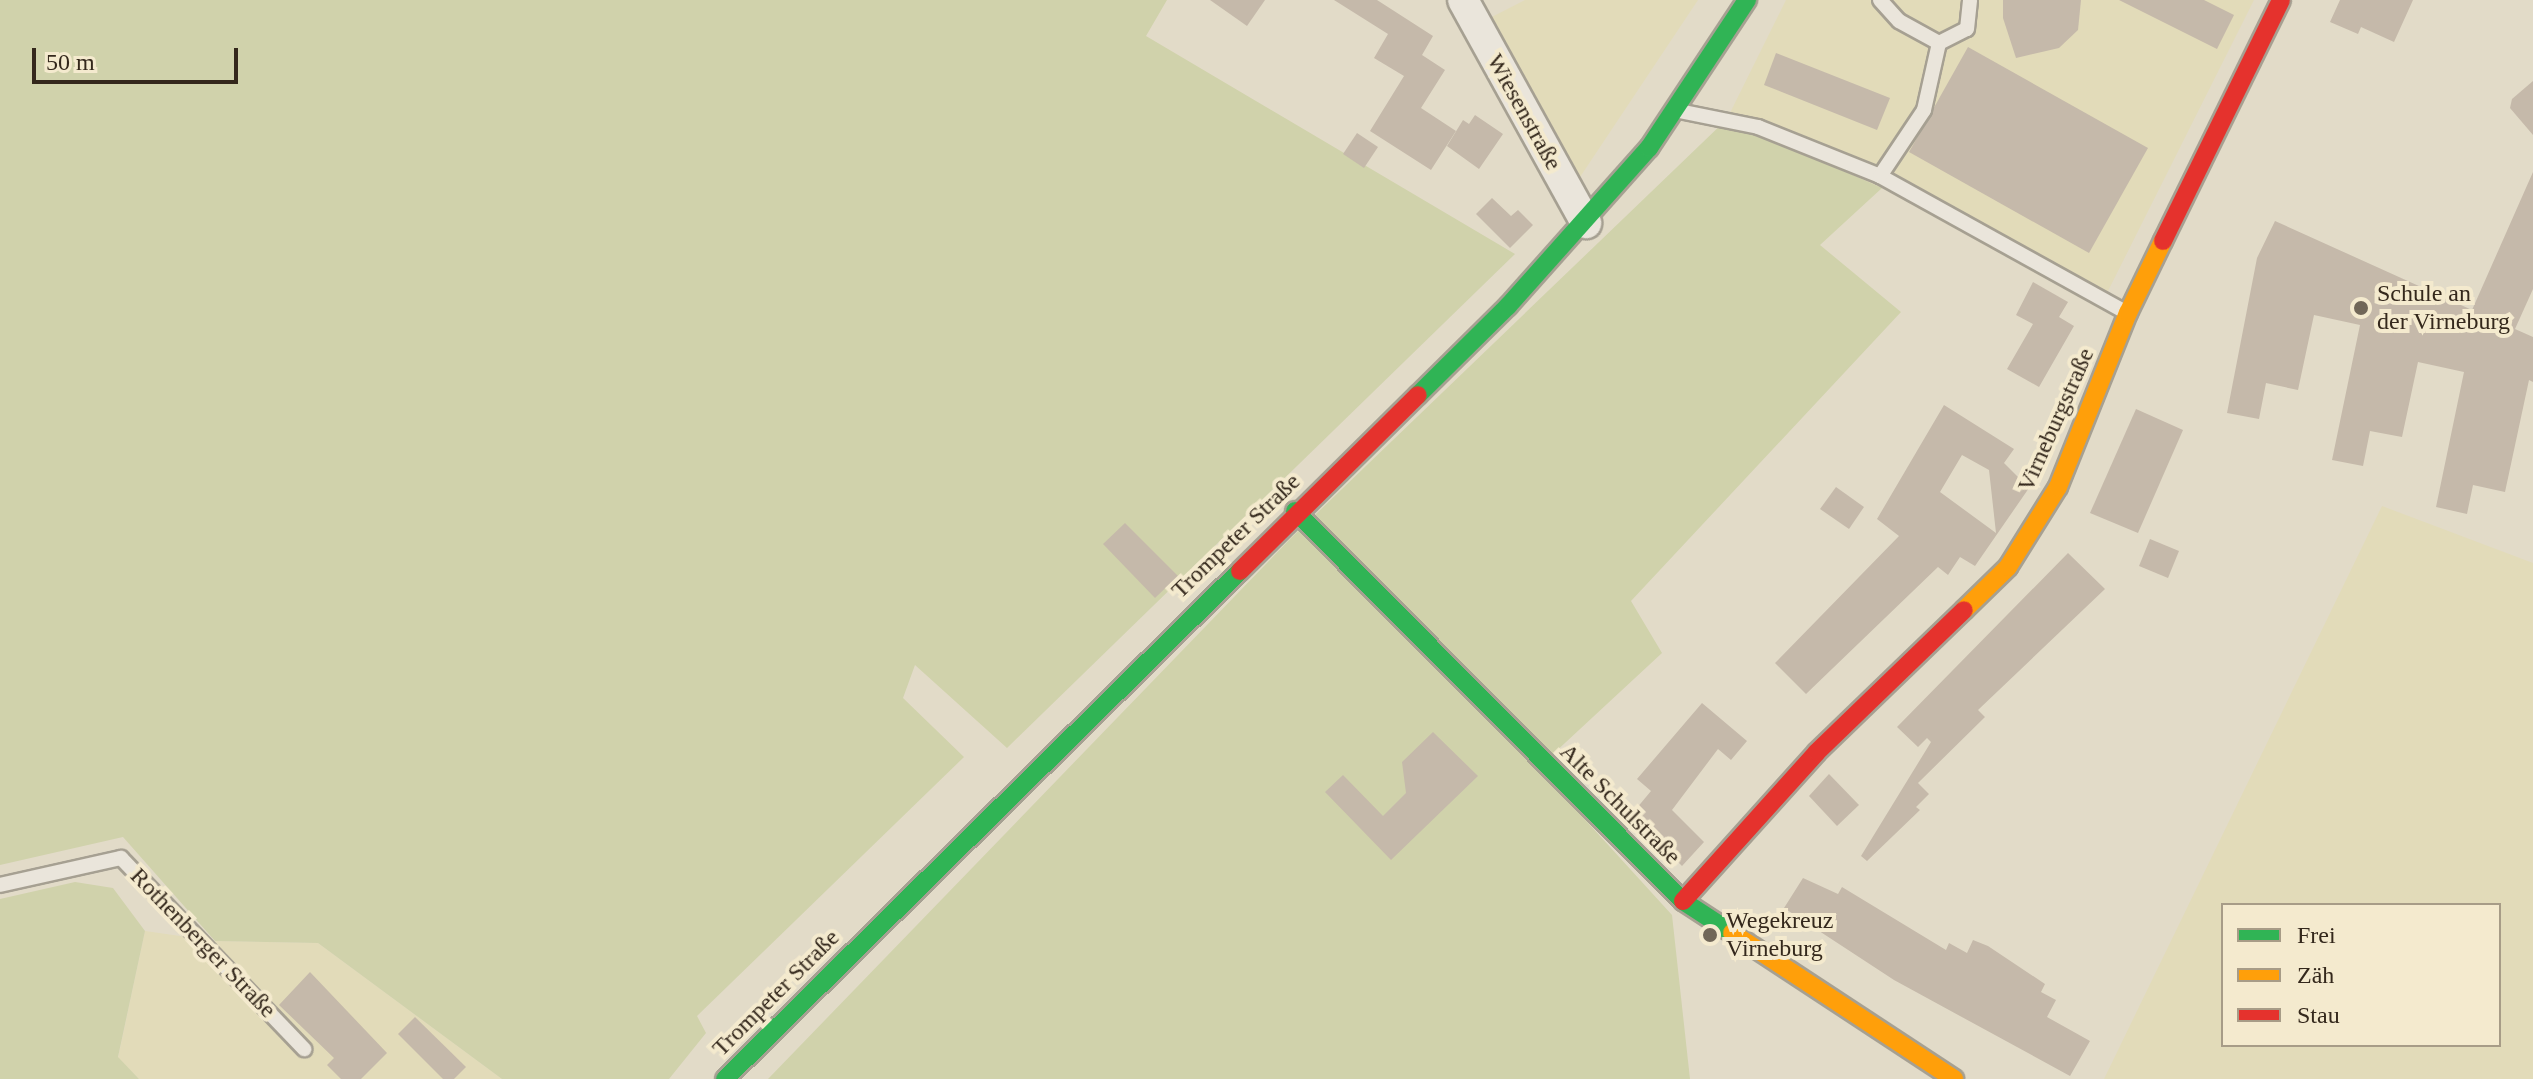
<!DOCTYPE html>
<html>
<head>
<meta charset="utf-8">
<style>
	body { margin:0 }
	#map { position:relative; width:2533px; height:1079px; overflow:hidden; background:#e2dbc8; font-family:Georgia,serif }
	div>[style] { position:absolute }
	.farmland>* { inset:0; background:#e2dbb9 }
	.green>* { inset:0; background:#d0d2ab }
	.building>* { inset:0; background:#c5b9aa }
	.roads { filter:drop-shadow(2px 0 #a6a092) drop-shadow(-2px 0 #a6a092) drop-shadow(0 2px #a6a092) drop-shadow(0 -2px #a6a092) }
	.lane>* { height:14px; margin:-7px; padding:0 7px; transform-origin:7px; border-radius:7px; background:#eae5db }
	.street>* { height:30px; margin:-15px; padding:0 15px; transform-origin:15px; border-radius:15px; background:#eae5db }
	.fast>* { height:18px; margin:-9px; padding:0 9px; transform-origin:9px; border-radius:9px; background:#30b455 }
	.slow>* { height:18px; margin:-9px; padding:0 9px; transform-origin:9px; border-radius:9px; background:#ff9f0a }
	.jam>* { height:18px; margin:-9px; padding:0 9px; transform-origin:9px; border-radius:9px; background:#e5322d }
	.dots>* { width:22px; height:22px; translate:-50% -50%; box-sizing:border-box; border:4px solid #f4eace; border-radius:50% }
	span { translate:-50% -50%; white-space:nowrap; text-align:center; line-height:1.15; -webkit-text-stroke:8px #f4eace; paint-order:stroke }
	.street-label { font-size:24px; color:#34281c }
	.poi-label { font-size:24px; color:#34281c }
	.left { translate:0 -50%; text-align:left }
	.legend { position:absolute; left:2221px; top:903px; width:280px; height:144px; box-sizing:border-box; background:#f4eace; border:2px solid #a79c87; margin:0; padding:10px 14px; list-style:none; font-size:24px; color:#34281c }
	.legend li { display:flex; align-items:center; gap:16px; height:40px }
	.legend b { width:40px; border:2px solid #a79c87 }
	.scale { position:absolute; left:32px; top:48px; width:206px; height:36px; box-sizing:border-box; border:4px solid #34281c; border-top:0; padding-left:10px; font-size:24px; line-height:28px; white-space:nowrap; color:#34281c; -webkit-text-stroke:6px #f4eace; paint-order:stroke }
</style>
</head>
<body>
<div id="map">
	<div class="farmland">
		<div style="clip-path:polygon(1525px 0,1698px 0,1576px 183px,1486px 20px)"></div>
		<div style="clip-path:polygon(1786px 0,2254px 0,2107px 293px,1905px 183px,1882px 188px,1727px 119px)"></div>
		<div style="clip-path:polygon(evenodd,2382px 506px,2533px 563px,2533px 1079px,2104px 1079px,2382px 506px,2223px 905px,2499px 905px,2499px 1045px,2223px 1045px,2223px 905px)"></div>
		<div style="clip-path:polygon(145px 931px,215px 941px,318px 943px,502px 1079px,139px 1079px,118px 1058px)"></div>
	</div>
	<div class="green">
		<div style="clip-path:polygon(0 0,1167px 0,1146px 36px,1515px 254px,1007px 748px,915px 665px,903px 698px,964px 757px,697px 1016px,706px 1033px,669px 1079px,502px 1079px,318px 943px,215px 941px,123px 837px,0 865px)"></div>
		<div style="clip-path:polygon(1727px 119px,1882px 188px,1820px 245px,1901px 312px,1631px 601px,1662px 653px,1538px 768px,1672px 915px,1690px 1079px,768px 1079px,1291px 538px)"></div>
		<div style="clip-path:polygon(75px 882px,113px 888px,145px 931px,118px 1057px,139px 1079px,0 1079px,0 899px)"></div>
	</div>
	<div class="building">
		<div style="clip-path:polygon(1210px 0,1265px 0,1247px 26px)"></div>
		<div style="clip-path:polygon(1334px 0,1377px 0,1433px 36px,1422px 55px,1445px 70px,1421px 108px,1456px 131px,1431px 170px,1370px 131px,1404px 76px,1374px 58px,1388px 34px)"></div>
		<div style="clip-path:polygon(2003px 0,2081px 0,2078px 30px,2059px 48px,2016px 58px,2003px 18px)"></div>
		<div style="clip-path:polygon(2119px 0,2204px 0,2234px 15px,2217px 49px)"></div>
		<div style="clip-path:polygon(2340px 0,2413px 0,2394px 42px,2361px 27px,2358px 34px,2330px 22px)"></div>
		<div style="clip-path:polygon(1968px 47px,2148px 148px,2089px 253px,1909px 152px)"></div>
		<div style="clip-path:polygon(1776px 53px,1890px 98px,1877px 130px,1764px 85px)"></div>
		<div style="clip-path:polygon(2533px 81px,2533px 135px,2510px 108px,2512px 99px)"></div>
		<div style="clip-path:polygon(1475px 115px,1503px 134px,1479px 169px,1447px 146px,1463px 120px,1469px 124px)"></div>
		<div style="clip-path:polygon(1357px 133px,1378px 147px,1364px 168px,1343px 154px)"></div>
		<div style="clip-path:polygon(2533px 172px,2533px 289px,2515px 329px,2533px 337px,2533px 382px,2529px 380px,2505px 492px,2473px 485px,2467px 514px,2436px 507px,2464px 372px,2418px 362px,2402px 437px,2370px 431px,2363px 466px,2332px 460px,2360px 325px,2314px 315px,2298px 390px,2266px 383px,2259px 419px,2227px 413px,2257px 258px,2275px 221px,2472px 310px)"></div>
		<div style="clip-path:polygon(1492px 198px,1511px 216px,1518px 210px,1533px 225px,1510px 248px,1476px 214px)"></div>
		<div style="clip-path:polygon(2033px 282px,2068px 302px,2059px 317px,2074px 326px,2039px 387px,2007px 369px,2033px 324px,2016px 315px)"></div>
		<div style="clip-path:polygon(evenodd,1944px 405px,2014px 449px,2004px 463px,2029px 488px,1975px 566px,1960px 557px,1948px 575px,1938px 567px,1806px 694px,1775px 663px,1899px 536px,1877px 519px,1944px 405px,1962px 455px,1989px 470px,1996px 533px,1940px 492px,1962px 455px)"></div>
		<div style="clip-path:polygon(2136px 409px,2183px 430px,2138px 533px,2090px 513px)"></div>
		<div style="clip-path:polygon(1836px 487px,1864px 507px,1849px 529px,1820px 509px)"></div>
		<div style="clip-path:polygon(1125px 523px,1178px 576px,1155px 598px,1103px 544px)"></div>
		<div style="clip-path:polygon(2150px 539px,2179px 551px,2168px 578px,2139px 566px)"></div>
		<div style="clip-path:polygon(2068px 553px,2105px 589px,1978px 710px,1985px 717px,1918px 783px,1929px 794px,1916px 807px,1920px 810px,1867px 861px,1861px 856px,1931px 742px,1927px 738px,1918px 747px,1897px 727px)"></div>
		<div style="clip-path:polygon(1702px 703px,1747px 741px,1731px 760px,1718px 749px,1672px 810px,1704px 842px,1682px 866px,1631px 815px,1651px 791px,1637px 779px)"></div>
		<div style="clip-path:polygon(1433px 732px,1478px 776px,1391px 860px,1325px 792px,1343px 775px,1383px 816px,1406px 793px,1402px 762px)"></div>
		<div style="clip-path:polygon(1829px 774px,1859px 805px,1837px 826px,1809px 796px)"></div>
		<div style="clip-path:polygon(1803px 878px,1838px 894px,1842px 887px,1946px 950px,1949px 943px,1967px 953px,1973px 940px,1988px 946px,2045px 984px,2041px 992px,2056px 1000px,2047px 1017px,2090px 1041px,2070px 1076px,1894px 980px,1784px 908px)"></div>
		<div style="clip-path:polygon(310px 972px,387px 1053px,361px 1079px,341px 1079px,327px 1065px,334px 1058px,279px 1005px)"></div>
		<div style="clip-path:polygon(415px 1017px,466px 1067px,454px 1079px,443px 1079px,398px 1034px)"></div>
	</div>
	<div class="roads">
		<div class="lane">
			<div style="left:1880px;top:0;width:28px;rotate:48deg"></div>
			<div style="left:1899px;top:21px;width:46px;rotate:28.8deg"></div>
			<div style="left:1939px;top:43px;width:31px;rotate:-27deg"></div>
			<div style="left:1967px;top:29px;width:29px;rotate:-84deg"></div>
			<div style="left:1679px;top:111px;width:81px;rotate:11.4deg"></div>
			<div style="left:1758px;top:127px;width:131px;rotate:21.9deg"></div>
			<div style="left:1880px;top:176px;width:279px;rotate:29deg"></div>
			<div style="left:1880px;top:176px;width:79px;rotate:-56.3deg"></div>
			<div style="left:1924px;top:110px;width:69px;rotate:-77.4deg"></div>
			<div style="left:0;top:885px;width:124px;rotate:-12.6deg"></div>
			<div style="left:121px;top:858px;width:265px;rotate:46.2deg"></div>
		</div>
		<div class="street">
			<div style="left:1463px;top:0;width:255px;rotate:61.1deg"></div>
		</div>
		<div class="fast">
			<div style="left:1418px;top:395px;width:127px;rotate:-44.7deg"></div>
			<div style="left:1508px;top:306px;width:212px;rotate:-48.3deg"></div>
			<div style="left:1649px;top:148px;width:178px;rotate:-56.5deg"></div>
			<div style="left:1295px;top:511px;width:550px;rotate:45.15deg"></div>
			<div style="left:1683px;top:901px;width:59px;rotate:33.1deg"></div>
			<div style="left:725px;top:1079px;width:723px;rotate:-44.61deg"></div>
		</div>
		<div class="slow">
			<div style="left:1964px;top:610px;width:62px;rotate:-44.3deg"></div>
			<div style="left:2008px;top:567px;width:94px;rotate:-58deg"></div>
			<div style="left:2058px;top:487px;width:188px;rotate:-68.1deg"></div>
			<div style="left:2128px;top:313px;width:80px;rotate:-64.1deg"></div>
			<div style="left:1732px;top:933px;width:266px;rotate:33.3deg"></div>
		</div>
		<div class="jam">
			<div style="left:2163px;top:241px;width:268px;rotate:-63.9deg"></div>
			<div style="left:1240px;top:571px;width:250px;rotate:-44.7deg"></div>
			<div style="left:1683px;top:901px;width:200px;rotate:-48deg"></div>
			<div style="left:1817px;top:752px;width:204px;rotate:-44deg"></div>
		</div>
	</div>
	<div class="dots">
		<div style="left:2361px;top:308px;background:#716758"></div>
		<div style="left:1710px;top:935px;background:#716758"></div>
	</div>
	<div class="street-label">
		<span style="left:1524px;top:112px;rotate:61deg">Wiesenstraße</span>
		<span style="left:2056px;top:420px;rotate:-66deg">Virneburgstraße</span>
		<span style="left:1236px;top:536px;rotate:-44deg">Trompeter Straße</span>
		<span style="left:1620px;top:804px;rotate:45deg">Alte Schulstraße</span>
		<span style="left:203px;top:943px;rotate:46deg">Rothenberger Straße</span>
		<span style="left:776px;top:993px;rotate:-45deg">Trompeter Straße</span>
	</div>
	<div class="poi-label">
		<span class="left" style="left:2377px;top:308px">Schule an<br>der Virneburg</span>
		<span class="left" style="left:1726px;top:935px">Wegekreuz<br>Virneburg</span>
	</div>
	<ul class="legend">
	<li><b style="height:10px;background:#30b455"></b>Frei</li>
	<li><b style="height:10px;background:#ff9f0a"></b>Zäh</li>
	<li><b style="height:10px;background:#e5322d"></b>Stau</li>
	</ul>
	<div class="scale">50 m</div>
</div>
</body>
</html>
